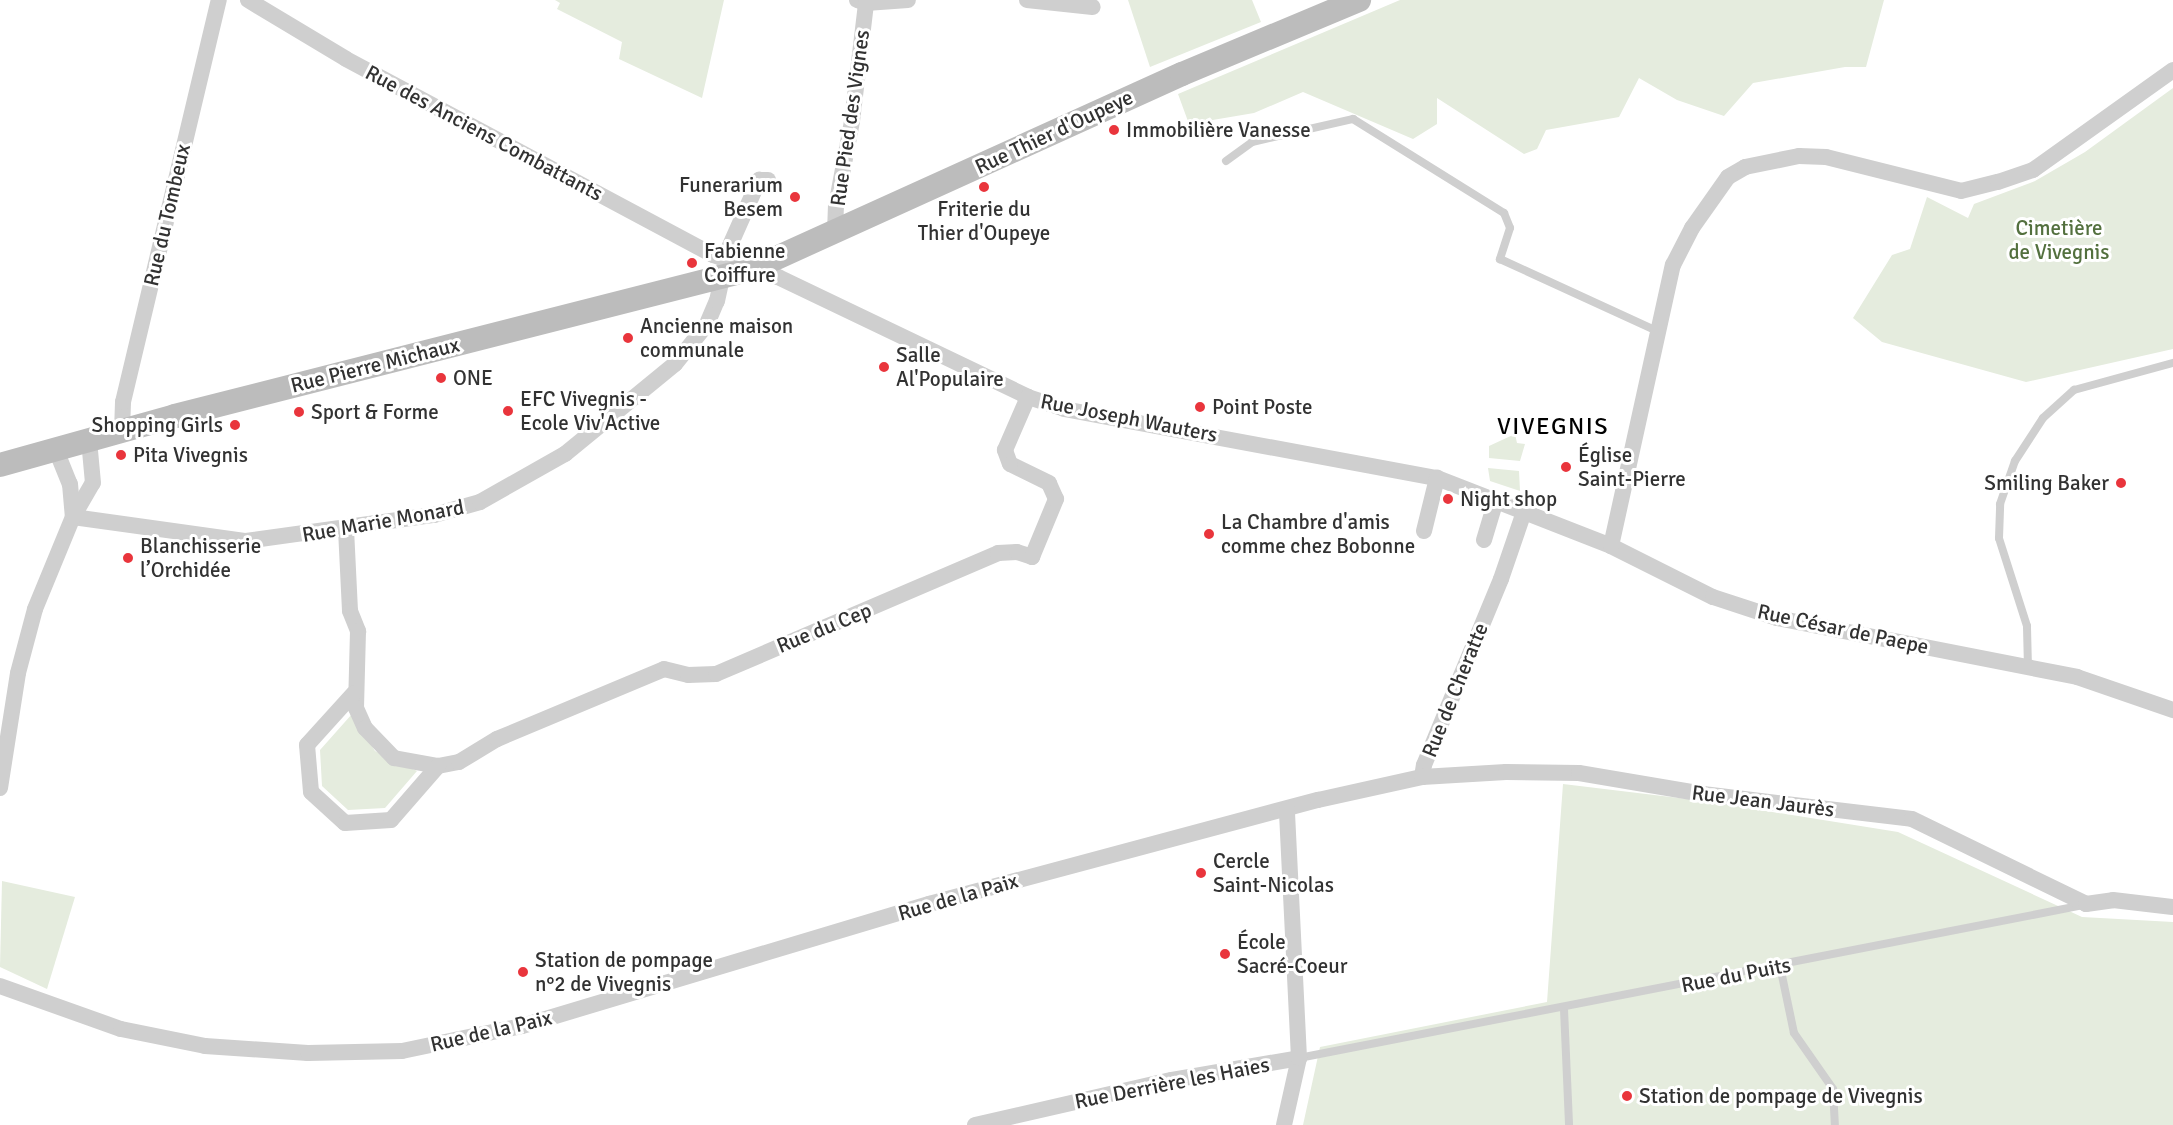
<!DOCTYPE html>
<html>
<head>
<meta charset="utf-8">
<style>
	body { margin:0 }
	#map { position:relative; width:2173px; height:1125px; overflow:hidden; background:#fff; font-family:Signika,sans-serif }
	div>[style] { position:absolute }
	.green>* { inset:0; background:#e5ecde }
	.lane>* { height:8px; margin:-4px; padding:0 4px; transform-origin:4px; border-radius:4px; background:#cfcfcf }
	.street>* { height:16px; margin:-8px; padding:0 8px; transform-origin:8px; border-radius:8px; background:#cfcfcf }
	.secondary>* { height:24px; margin:-12px; padding:0 12px; transform-origin:12px; border-radius:12px; background:#bcbcbc }
	.dots>* { width:16px; height:16px; translate:-50% -50%; box-sizing:border-box; border:3px solid #fff; border-radius:50% }
	span { translate:-50% -50%; white-space:nowrap; text-align:center; line-height:1.15; -webkit-text-stroke:6px #fff; paint-order:stroke }
	.street-label { font-size:21px; color:#323232 }
	.poi-label { font-size:21px; color:#323232 }
	.left { translate:0 -50%; text-align:left }
	.right { translate:-100% -50%; text-align:right }
	.park-label { font-size:21px; color:#53703e }
	.quarter-label { font-size:24px; color:#000; letter-spacing:1.5px }
</style>
</head>
<body>
<div id="map">
	<div class="green">
		<div style="clip-path:polygon(555px 0,724px 0,702px 98px,619px 59px,622px 42px,557px 9px,560px 3px)"></div>
		<div style="clip-path:polygon(1128px 0,1252px 0,1261px 22px,1150px 67px)"></div>
		<div style="clip-path:polygon(1400px 0,1884px 0,1866px 67px,1845px 67px,1753px 83px,1724px 116px,1677px 100px,1639px 78px,1619px 117px,1546px 130px,1537px 149px,1524px 154px,1437px 98px,1437px 124px,1413px 139px,1303px 92px,1254px 113px,1189px 124px,1178px 94px)"></div>
		<div style="clip-path:polygon(2173px 88px,2173px 349px,2026px 382px,1882px 342px,1853px 318px,1892px 255px,1910px 249px,1927px 197px,1968px 218px,1974px 204px,2035px 181px,2085px 152px)"></div>
		<div style="clip-path:polygon(1515px 434px,1517px 443px,1525px 444px,1520px 461px,1489px 458px,1489px 446px)"></div>
		<div style="clip-path:polygon(1488px 468px,1519px 471px,1520px 491px,1490px 481px)"></div>
		<div style="clip-path:polygon(352px 714px,375px 751px,417px 771px,385px 808px,348px 810px,322px 786px,320px 750px)"></div>
		<div style="clip-path:polygon(1563px 784px,1704px 801px,1898px 832px,2082px 917px,2173px 922px,2173px 1125px,1303px 1125px,1320px 1047px,1547px 1002px)"></div>
		<div style="clip-path:polygon(2px 881px,75px 897px,47px 989px,0 967px)"></div>
	</div>
	<div class="lane">
		<div style="left:1226px;top:161px;width:32px;rotate:-36deg"></div>
		<div style="left:1252px;top:142px;width:104px;rotate:-12.8deg"></div>
		<div style="left:1353px;top:119px;width:178px;rotate:31.9deg"></div>
		<div style="left:1504px;top:213px;width:16px;rotate:68deg"></div>
		<div style="left:1510px;top:228px;width:33px;rotate:108deg"></div>
		<div style="left:1500px;top:259px;width:173px;rotate:24.6deg"></div>
		<div style="left:2028px;top:668px;width:42px;rotate:-91.4deg"></div>
		<div style="left:2027px;top:626px;width:92px;rotate:-107.7deg"></div>
		<div style="left:1999px;top:538px;width:34px;rotate:-88deg"></div>
		<div style="left:2000px;top:504px;width:46px;rotate:-70.8deg"></div>
		<div style="left:2015px;top:461px;width:51px;rotate:-56.9deg"></div>
		<div style="left:2043px;top:418px;width:42px;rotate:-42.1deg"></div>
		<div style="left:2074px;top:390px;width:103px;rotate:-15.3deg"></div>
		<div style="left:1780px;top:966px;width:68px;rotate:78.2deg"></div>
		<div style="left:1794px;top:1033px;width:68px;rotate:55.1deg"></div>
		<div style="left:1833px;top:1089px;width:36px;rotate:87deg"></div>
		<div style="left:1564px;top:1009px;width:116px;rotate:87.5deg"></div>
		<div style="left:1299px;top:1058px;width:800px;rotate:-11.03deg"></div>
	</div>
	<div class="street">
		<div style="left:248px;top:0;width:114px;rotate:31deg"></div>
		<div style="left:346px;top:59px;width:416px;rotate:28.1deg"></div>
		<div style="left:713px;top:255px;width:69px;rotate:18.7deg"></div>
		<div style="left:778px;top:277px;width:277px;rotate:25.6deg"></div>
		<div style="left:1028px;top:397px;width:38px;rotate:18deg"></div>
		<div style="left:1064px;top:409px;width:379px;rotate:10.5deg"></div>
		<div style="left:1437px;top:478px;width:187px;rotate:21.3deg"></div>
		<div style="left:1611px;top:546px;width:114px;rotate:26.6deg"></div>
		<div style="left:1713px;top:597px;width:67px;rotate:18.2deg"></div>
		<div style="left:1777px;top:618px;width:306px;rotate:11.1deg"></div>
		<div style="left:2077px;top:677px;width:102px;rotate:19deg"></div>
		<div style="left:857px;top:0;width:9px;rotate:18deg"></div>
		<div style="left:866px;top:3px;width:42px;rotate:-4.1deg"></div>
		<div style="left:1027px;top:0;width:66px;rotate:6.1deg"></div>
		<div style="left:835px;top:233px;width:27px;rotate:-88deg"></div>
		<div style="left:836px;top:206px;width:86px;rotate:-79.3deg"></div>
		<div style="left:852px;top:121px;width:119px;rotate:-83.2deg"></div>
		<div style="left:122px;top:431px;width:29px;rotate:-88deg"></div>
		<div style="left:123px;top:402px;width:413px;rotate:-76.6deg"></div>
		<div style="left:56px;top:450px;width:37px;rotate:68deg"></div>
		<div style="left:70px;top:484px;width:33px;rotate:85deg"></div>
		<div style="left:73px;top:517px;width:175px;rotate:7.9deg"></div>
		<div style="left:246px;top:541px;width:190px;rotate:-7.9deg"></div>
		<div style="left:434px;top:515px;width:48px;rotate:-15.8deg"></div>
		<div style="left:480px;top:502px;width:98px;rotate:-29.5deg"></div>
		<div style="left:565px;top:454px;width:142px;rotate:-39.3deg"></div>
		<div style="left:675px;top:364px;width:51px;rotate:-51.3deg"></div>
		<div style="left:707px;top:324px;width:25px;rotate:-67deg"></div>
		<div style="left:717px;top:301px;width:52px;rotate:-77.8deg"></div>
		<div style="left:728px;top:250px;width:77px;rotate:-66.1deg"></div>
		<div style="left:759px;top:180px;width:9px"></div>
		<div style="left:346px;top:529px;width:82px;rotate:87.2deg"></div>
		<div style="left:350px;top:611px;width:22px;rotate:68deg"></div>
		<div style="left:358px;top:631px;width:77px;rotate:91.5deg"></div>
		<div style="left:356px;top:708px;width:22px;rotate:66deg"></div>
		<div style="left:365px;top:728px;width:42px;rotate:46deg"></div>
		<div style="left:394px;top:758px;width:45px;rotate:10.3deg"></div>
		<div style="left:438px;top:766px;width:21px;rotate:-11deg"></div>
		<div style="left:459px;top:762px;width:44px;rotate:-31.2deg"></div>
		<div style="left:497px;top:739px;width:181px;rotate:-22.7deg"></div>
		<div style="left:664px;top:669px;width:25px;rotate:14deg"></div>
		<div style="left:688px;top:675px;width:28px;rotate:-2deg"></div>
		<div style="left:716px;top:674px;width:307px;rotate:-23.2deg"></div>
		<div style="left:998px;top:553px;width:19px;rotate:-3deg"></div>
		<div style="left:1017px;top:552px;width:16px;rotate:18deg"></div>
		<div style="left:1032px;top:557px;width:63px;rotate:-67.5deg"></div>
		<div style="left:1056px;top:499px;width:17px;rotate:-114deg"></div>
		<div style="left:1049px;top:483px;width:43px;rotate:-154deg"></div>
		<div style="left:1010px;top:464px;width:15px;rotate:-110deg"></div>
		<div style="left:1005px;top:450px;width:58px;rotate:-66.5deg"></div>
		<div style="left:1424px;top:531px;width:55px;rotate:-76.2deg"></div>
		<div style="left:1484px;top:540px;width:42px;rotate:-73.3deg"></div>
		<div style="left:1611px;top:546px;width:288px;rotate:-77.6deg"></div>
		<div style="left:1673px;top:265px;width:42px;rotate:-62.8deg"></div>
		<div style="left:1692px;top:228px;width:62px;rotate:-54.8deg"></div>
		<div style="left:1728px;top:177px;width:20px;rotate:-30deg"></div>
		<div style="left:1745px;top:167px;width:55px;rotate:-11.5deg"></div>
		<div style="left:1799px;top:156px;width:27px;rotate:2deg"></div>
		<div style="left:1826px;top:157px;width:139px;rotate:14.1deg"></div>
		<div style="left:1961px;top:191px;width:38px;rotate:-14deg"></div>
		<div style="left:1998px;top:182px;width:37px;rotate:-19deg"></div>
		<div style="left:2033px;top:170px;width:172px;rotate:-35.5deg"></div>
		<div style="left:354px;top:693px;width:70px;rotate:132.1deg"></div>
		<div style="left:307px;top:745px;width:47px;rotate:85.1deg"></div>
		<div style="left:311px;top:792px;width:46px;rotate:42.4deg"></div>
		<div style="left:345px;top:823px;width:46px;rotate:-3.7deg"></div>
		<div style="left:391px;top:820px;width:72px;rotate:-49deg"></div>
		<div style="left:1422px;top:777px;width:12px;rotate:-81deg"></div>
		<div style="left:1424px;top:765px;width:201px;rotate:-67.5deg"></div>
		<div style="left:1501px;top:579px;width:71px;rotate:-71.1deg"></div>
		<div style="left:0;top:788px;width:116px;rotate:-81.1deg"></div>
		<div style="left:18px;top:673px;width:66px;rotate:-75.1deg"></div>
		<div style="left:35px;top:609px;width:100px;rotate:-67.6deg"></div>
		<div style="left:73px;top:517px;width:39px;rotate:-60deg"></div>
		<div style="left:93px;top:483px;width:43px;rotate:-95.3deg"></div>
		<div style="left:0;top:986px;width:128px;rotate:19.6deg"></div>
		<div style="left:121px;top:1029px;width:86px;rotate:11.4deg"></div>
		<div style="left:205px;top:1046px;width:103px;rotate:3.9deg"></div>
		<div style="left:308px;top:1053px;width:94px;rotate:-1.2deg"></div>
		<div style="left:402px;top:1051px;width:123px;rotate:-11.8deg"></div>
		<div style="left:522px;top:1026px;width:425px;rotate:-16.7deg"></div>
		<div style="left:929px;top:904px;width:403px;rotate:-15deg"></div>
		<div style="left:1318px;top:800px;width:107px;rotate:-12.5deg"></div>
		<div style="left:1422px;top:777px;width:84px;rotate:-3.4deg"></div>
		<div style="left:1506px;top:772px;width:73px;rotate:0.8deg"></div>
		<div style="left:1579px;top:773px;width:126px;rotate:9.6deg"></div>
		<div style="left:1703px;top:794px;width:210px;rotate:6.8deg"></div>
		<div style="left:1912px;top:819px;width:194px;rotate:26deg"></div>
		<div style="left:2086px;top:904px;width:27px;rotate:-8deg"></div>
		<div style="left:2113px;top:900px;width:60px;rotate:6.7deg"></div>
		<div style="left:975px;top:1125px;width:202px;rotate:-12.9deg"></div>
		<div style="left:1172px;top:1080px;width:129px;rotate:-9.8deg"></div>
		<div style="left:1284px;top:1125px;width:69px;rotate:-77.4deg"></div>
		<div style="left:1299px;top:1058px;width:249px;rotate:-92.8deg"></div>
	</div>
	<div class="secondary">
		<div style="left:0;top:465px;width:182px;rotate:-15.6deg"></div>
		<div style="left:175px;top:416px;width:595px;rotate:-14.29deg"></div>
		<div style="left:752px;top:269px;width:472px;rotate:-24.4deg"></div>
		<div style="left:1182px;top:74px;width:192px;rotate:-22.7deg"></div>
	</div>
	<div class="dots">
		<div style="left:1114px;top:130px;background:#e9353c"></div>
		<div style="left:984px;top:187px;background:#e9353c"></div>
		<div style="left:795px;top:197px;background:#e9353c"></div>
		<div style="left:692px;top:263px;background:#e9353c"></div>
		<div style="left:628px;top:338px;background:#e9353c"></div>
		<div style="left:884px;top:367px;background:#e9353c"></div>
		<div style="left:441px;top:378px;background:#e9353c"></div>
		<div style="left:1200px;top:407px;background:#e9353c"></div>
		<div style="left:508px;top:411px;background:#e9353c"></div>
		<div style="left:299px;top:412px;background:#e9353c"></div>
		<div style="left:235px;top:425px;background:#e9353c"></div>
		<div style="left:121px;top:455px;background:#e9353c"></div>
		<div style="left:1566px;top:467px;background:#e9353c"></div>
		<div style="left:2121px;top:483px;background:#e9353c"></div>
		<div style="left:1448px;top:499px;background:#e9353c"></div>
		<div style="left:1209px;top:534px;background:#e9353c"></div>
		<div style="left:128px;top:558px;background:#e9353c"></div>
		<div style="left:1201px;top:873px;background:#e9353c"></div>
		<div style="left:1225px;top:954px;background:#e9353c"></div>
		<div style="left:523px;top:972px;background:#e9353c"></div>
		<div style="left:1627px;top:1096px;background:#e9353c"></div>
	</div>
	<div class="street-label">
		<span style="left:850px;top:118px;rotate:-82deg">Rue Pied des Vignes</span>
		<span style="left:1054px;top:132px;rotate:-25deg">Rue Thier d'Oupeye</span>
		<span style="left:484px;top:133px;rotate:28deg">Rue des Anciens Combattants</span>
		<span style="left:167px;top:215px;rotate:-77deg">Rue du Tombeux</span>
		<span style="left:375px;top:365px;rotate:-14deg">Rue Pierre Michaux</span>
		<span style="left:1129px;top:418px;rotate:11deg">Rue Joseph Wauters</span>
		<span style="left:383px;top:521px;rotate:-10deg">Rue Marie Monard</span>
		<span style="left:824px;top:628px;rotate:-22deg">Rue du Cep</span>
		<span style="left:1843px;top:629px;rotate:12deg">Rue César de Paepe</span>
		<span style="left:1455px;top:690px;rotate:-68deg">Rue de Cheratte</span>
		<span style="left:1763px;top:801px;rotate:7deg">Rue Jean Jaurès</span>
		<span style="left:958px;top:897px;rotate:-16deg">Rue de la Paix</span>
		<span style="left:1736px;top:975px;rotate:-11deg">Rue du Puits</span>
		<span style="left:491px;top:1031px;rotate:-13deg">Rue de la Paix</span>
		<span style="left:1172px;top:1083px;rotate:-11deg">Rue Derrière les Haies</span>
	</div>
	<div class="poi-label">
		<span class="left" style="left:1126px;top:130px">Immobilière Vanesse</span>
		<span class="right" style="left:783px;top:197px">Funerarium<br>Besem</span>
		<span style="left:984px;top:221px">Friterie du<br>Thier d'Oupeye</span>
		<span class="left" style="left:704px;top:263px">Fabienne<br>Coiffure</span>
		<span class="left" style="left:640px;top:338px">Ancienne maison<br>communale</span>
		<span class="left" style="left:896px;top:367px">Salle<br>Al'Populaire</span>
		<span class="left" style="left:453px;top:378px">ONE</span>
		<span class="left" style="left:520px;top:411px">EFC Vivegnis -<br>Ecole Viv'Active</span>
		<span class="left" style="left:1212px;top:407px">Point Poste</span>
		<span class="left" style="left:311px;top:412px">Sport &amp; Forme</span>
		<span class="right" style="left:223px;top:425px">Shopping Girls</span>
		<span class="left" style="left:133px;top:455px">Pita Vivegnis</span>
		<span class="left" style="left:1578px;top:467px">Église<br>Saint-Pierre</span>
		<span class="right" style="left:2109px;top:483px">Smiling Baker</span>
		<span class="left" style="left:1460px;top:499px">Night shop</span>
		<span class="left" style="left:1221px;top:534px">La Chambre d'amis<br>comme chez Bobonne</span>
		<span class="left" style="left:140px;top:558px">Blanchisserie<br>l’Orchidée</span>
		<span class="left" style="left:1213px;top:873px">Cercle<br>Saint-Nicolas</span>
		<span class="left" style="left:1237px;top:954px">École<br>Sacré-Coeur</span>
		<span class="left" style="left:535px;top:972px">Station de pompage<br>n°2 de Vivegnis</span>
		<span class="left" style="left:1639px;top:1096px">Station de pompage de Vivegnis</span>
	</div>
	<div class="park-label">
		<span style="left:2059px;top:240px">Cimetière<br>de Vivegnis</span>
	</div>
	<div class="quarter-label">
		<span style="left:1553px;top:427px">VIVEGNIS</span>
	</div>
</div>
</body>
</html>
